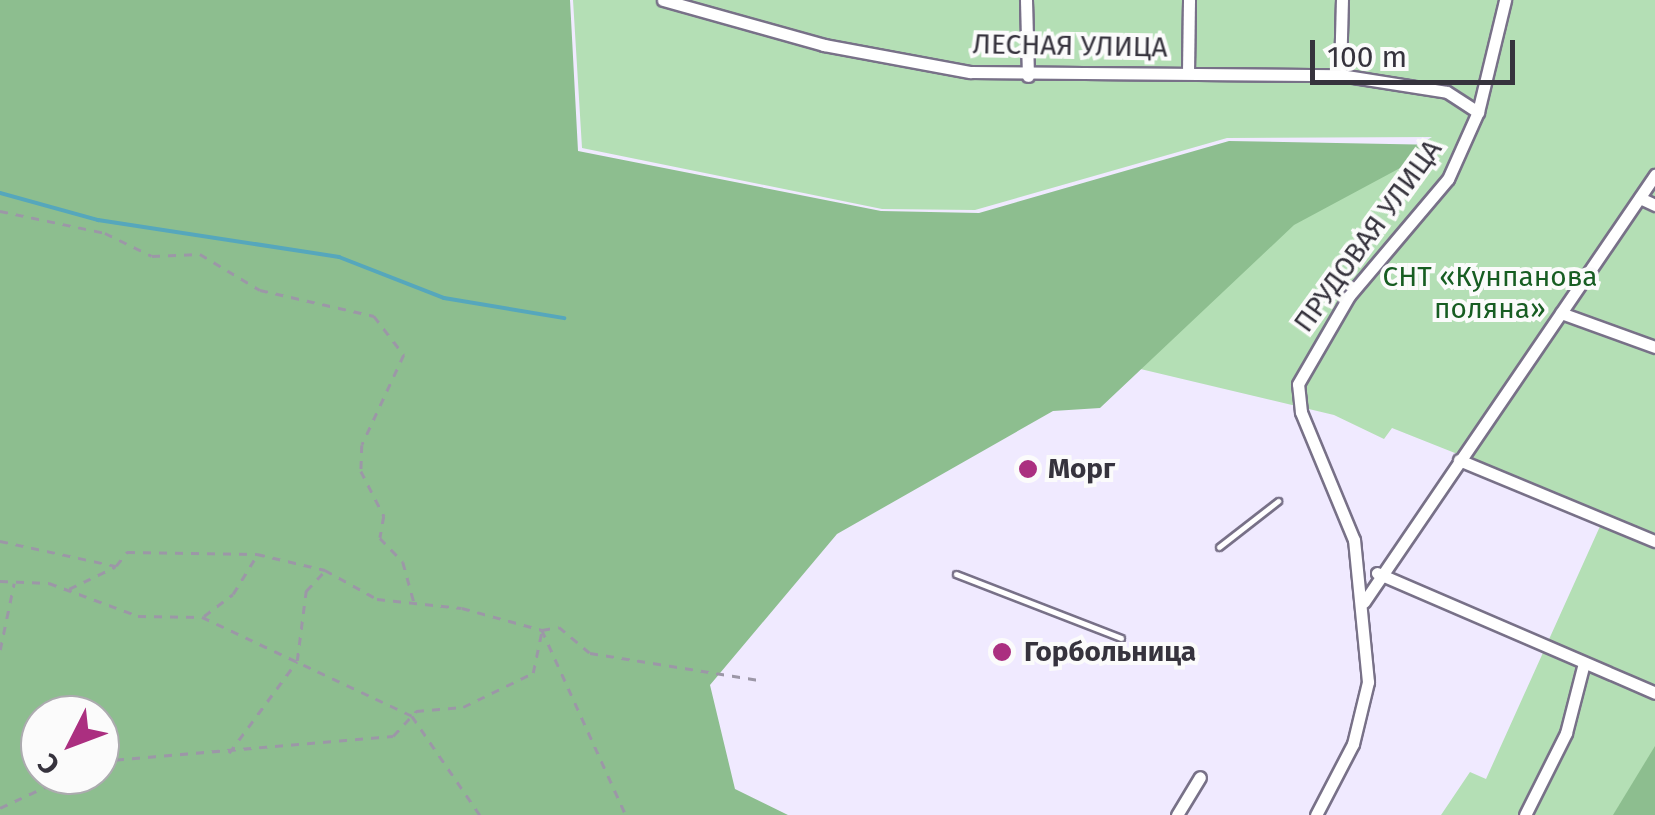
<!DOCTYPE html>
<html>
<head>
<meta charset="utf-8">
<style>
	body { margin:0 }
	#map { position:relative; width:1655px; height:815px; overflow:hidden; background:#f0eaff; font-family:"Fira Sans",sans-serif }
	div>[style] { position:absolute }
	.green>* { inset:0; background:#b4dfb5 }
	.forest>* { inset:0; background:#8dbe8f }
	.stream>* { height:4px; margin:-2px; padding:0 2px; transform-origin:2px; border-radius:2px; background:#56a7bc }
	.path>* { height:2.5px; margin-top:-1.25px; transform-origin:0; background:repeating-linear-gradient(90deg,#9c97a7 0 8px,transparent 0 16px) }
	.roads { filter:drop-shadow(2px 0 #787188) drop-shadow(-2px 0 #787188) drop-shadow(0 2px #787188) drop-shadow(0 -2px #787188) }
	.lane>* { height:5px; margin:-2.5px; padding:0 2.5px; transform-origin:2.5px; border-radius:2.5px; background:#fff }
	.street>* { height:11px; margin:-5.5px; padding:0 5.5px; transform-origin:5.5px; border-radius:5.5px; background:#fff }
	.dots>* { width:28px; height:28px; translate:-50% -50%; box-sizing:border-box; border:5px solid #fbfbfb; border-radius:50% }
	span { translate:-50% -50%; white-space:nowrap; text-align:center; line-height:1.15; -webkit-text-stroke:8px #fbfbfb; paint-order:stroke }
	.street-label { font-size:28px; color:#36333d }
	.park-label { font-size:28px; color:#175d22 }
	.poi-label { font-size:28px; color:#36333d; font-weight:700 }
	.left { translate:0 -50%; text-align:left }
	.north { position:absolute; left:20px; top:695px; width:100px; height:100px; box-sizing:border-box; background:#fbfbfb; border:2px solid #acabaf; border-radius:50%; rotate:228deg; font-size:28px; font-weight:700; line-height:40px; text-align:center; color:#36333d }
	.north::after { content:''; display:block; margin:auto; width:35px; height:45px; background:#ab2f80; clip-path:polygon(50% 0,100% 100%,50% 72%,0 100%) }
	.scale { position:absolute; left:1310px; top:40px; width:205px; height:45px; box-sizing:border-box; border:5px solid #36333d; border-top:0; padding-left:12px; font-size:30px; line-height:35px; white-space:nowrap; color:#36333d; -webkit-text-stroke:8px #fbfbfb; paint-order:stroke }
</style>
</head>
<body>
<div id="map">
	<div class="green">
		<div style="clip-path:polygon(573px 0,1655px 0,1655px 770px,1630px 815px,1441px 815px,1470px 772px,1486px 779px,1606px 513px,1392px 428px,1384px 439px,1334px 415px,1132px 367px,1288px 221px,1432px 137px,1227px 138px,975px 210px,882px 209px,582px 148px)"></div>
	</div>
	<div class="forest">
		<div style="clip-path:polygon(evenodd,0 0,570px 0,578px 151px,881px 211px,979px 213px,1229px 141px,1443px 145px,1294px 225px,1100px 408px,1053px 411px,837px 534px,710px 685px,735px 789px,788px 815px,0 815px,0 0,100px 715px,100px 775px,40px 775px,40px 715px,100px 715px)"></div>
		<div style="clip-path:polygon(1655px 746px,1655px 815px,1613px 815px)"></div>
	</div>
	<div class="stream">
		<div style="left:0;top:193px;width:102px;rotate:15.4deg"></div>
		<div style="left:98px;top:220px;width:244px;rotate:8.7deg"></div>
		<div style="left:339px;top:257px;width:113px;rotate:21.3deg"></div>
		<div style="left:444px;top:298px;width:122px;rotate:9.5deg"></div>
	</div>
	<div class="path">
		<div style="left:0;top:211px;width:107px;rotate:11.8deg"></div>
		<div style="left:105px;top:233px;width:52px;rotate:26.1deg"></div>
		<div style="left:152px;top:256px;width:48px;rotate:-2.4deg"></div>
		<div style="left:200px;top:254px;width:70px;rotate:31deg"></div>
		<div style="left:260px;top:290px;width:117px;rotate:12.8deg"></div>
		<div style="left:374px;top:316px;width:49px;rotate:52.4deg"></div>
		<div style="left:404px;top:355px;width:99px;rotate:115deg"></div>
		<div style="left:362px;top:445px;width:26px;rotate:92deg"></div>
		<div style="left:361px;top:471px;width:51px;rotate:62.9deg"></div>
		<div style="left:384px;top:516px;width:22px;rotate:100deg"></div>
		<div style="left:380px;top:538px;width:33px;rotate:46deg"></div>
		<div style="left:403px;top:562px;width:41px;rotate:74.6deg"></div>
		<div style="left:0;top:541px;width:119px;rotate:12.2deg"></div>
		<div style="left:116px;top:566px;width:18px;rotate:-52deg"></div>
		<div style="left:127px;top:552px;width:130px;rotate:0.9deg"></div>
		<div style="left:257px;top:554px;width:70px;rotate:13.2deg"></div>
		<div style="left:325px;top:570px;width:60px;rotate:29.1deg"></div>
		<div style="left:377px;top:599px;width:85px;rotate:6deg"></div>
		<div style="left:462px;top:608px;width:83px;rotate:15.4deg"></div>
		<div style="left:542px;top:630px;width:203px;rotate:65.6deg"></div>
		<div style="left:0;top:581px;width:49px;rotate:2.3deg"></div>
		<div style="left:49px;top:583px;width:95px;rotate:20.3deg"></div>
		<div style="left:138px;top:616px;width:64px;rotate:0.9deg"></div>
		<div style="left:202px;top:617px;width:232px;rotate:25.2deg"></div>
		<div style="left:412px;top:716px;width:120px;rotate:55.5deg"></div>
		<div style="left:69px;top:589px;width:51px;rotate:-25.6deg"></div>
		<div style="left:204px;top:616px;width:36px;rotate:-37deg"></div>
		<div style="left:233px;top:594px;width:46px;rotate:-58.4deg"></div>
		<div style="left:0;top:650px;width:68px;rotate:-78.2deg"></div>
		<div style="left:229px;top:753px;width:114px;rotate:-53.5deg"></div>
		<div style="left:297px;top:661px;width:71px;rotate:-82.7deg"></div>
		<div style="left:306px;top:591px;width:26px;rotate:-47deg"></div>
		<div style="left:100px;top:761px;width:294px;rotate:-4.9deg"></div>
		<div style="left:393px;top:736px;width:34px;rotate:-47deg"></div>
		<div style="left:416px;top:711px;width:47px;rotate:-4.9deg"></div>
		<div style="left:463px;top:707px;width:78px;rotate:-25.9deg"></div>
		<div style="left:533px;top:673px;width:44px;rotate:-78.2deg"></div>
		<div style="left:542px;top:630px;width:17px;rotate:-10deg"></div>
		<div style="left:559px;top:627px;width:40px;rotate:40deg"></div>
		<div style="left:590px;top:653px;width:171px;rotate:9.1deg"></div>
		<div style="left:0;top:808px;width:78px;rotate:-24.9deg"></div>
	</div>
	<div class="roads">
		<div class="lane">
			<div style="left:1219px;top:547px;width:75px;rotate:-37.9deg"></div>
			<div style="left:956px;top:574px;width:177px;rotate:21.2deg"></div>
		</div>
		<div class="street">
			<div style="left:663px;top:0;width:167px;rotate:15.6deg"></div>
			<div style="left:824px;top:45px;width:148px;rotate:10.5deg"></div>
			<div style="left:970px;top:72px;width:370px;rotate:0.5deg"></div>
			<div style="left:1340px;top:75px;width:108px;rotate:9deg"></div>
			<div style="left:1447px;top:92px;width:37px;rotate:33deg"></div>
			<div style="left:1026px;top:0;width:76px;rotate:88.5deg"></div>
			<div style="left:1188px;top:72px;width:72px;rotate:-89.2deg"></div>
			<div style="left:1340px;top:75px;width:75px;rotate:-88.5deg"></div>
			<div style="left:1640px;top:198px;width:17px;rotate:25deg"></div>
			<div style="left:1561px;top:313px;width:100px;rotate:19.9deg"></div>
			<div style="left:1459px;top:460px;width:212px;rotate:22.5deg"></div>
			<div style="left:1377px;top:573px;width:303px;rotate:23.3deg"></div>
			<div style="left:1364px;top:602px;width:517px;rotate:-55.73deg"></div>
			<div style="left:1177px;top:815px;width:44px;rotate:-58.8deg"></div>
			<div style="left:1316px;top:815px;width:80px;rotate:-62.5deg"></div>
			<div style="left:1353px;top:744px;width:64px;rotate:-76.4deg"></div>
			<div style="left:1368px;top:682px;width:143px;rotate:-95.6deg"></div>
			<div style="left:1354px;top:540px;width:139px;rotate:-112.5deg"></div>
			<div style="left:1301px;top:412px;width:28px;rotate:-96deg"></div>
			<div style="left:1298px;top:384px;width:102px;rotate:-59.9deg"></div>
			<div style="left:1349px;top:296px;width:153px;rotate:-49.8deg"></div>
			<div style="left:1448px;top:179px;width:73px;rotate:-65.9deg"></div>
			<div style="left:1478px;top:112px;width:115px;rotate:-76.4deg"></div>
			<div style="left:1525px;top:815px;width:92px;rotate:-63.4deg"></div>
			<div style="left:1566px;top:733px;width:68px;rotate:-75.6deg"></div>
		</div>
	</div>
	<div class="dots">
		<div style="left:1028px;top:469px;background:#ab2f80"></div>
		<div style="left:1002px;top:652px;background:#ab2f80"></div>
	</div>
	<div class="street-label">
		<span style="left:1070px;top:46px;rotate:1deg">ЛЕСНАЯ УЛИЦА</span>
		<span style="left:1368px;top:236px;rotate:-54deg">ПРУДОВАЯ УЛИЦА</span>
	</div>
	<div class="park-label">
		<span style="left:1490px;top:293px">СНТ «Кунпанова<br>поляна»</span>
	</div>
	<div class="poi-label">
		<span class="left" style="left:1048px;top:469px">Морг</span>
		<span class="left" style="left:1024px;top:652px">Горбольница</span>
	</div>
	<div class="north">С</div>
	<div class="scale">100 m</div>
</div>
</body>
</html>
